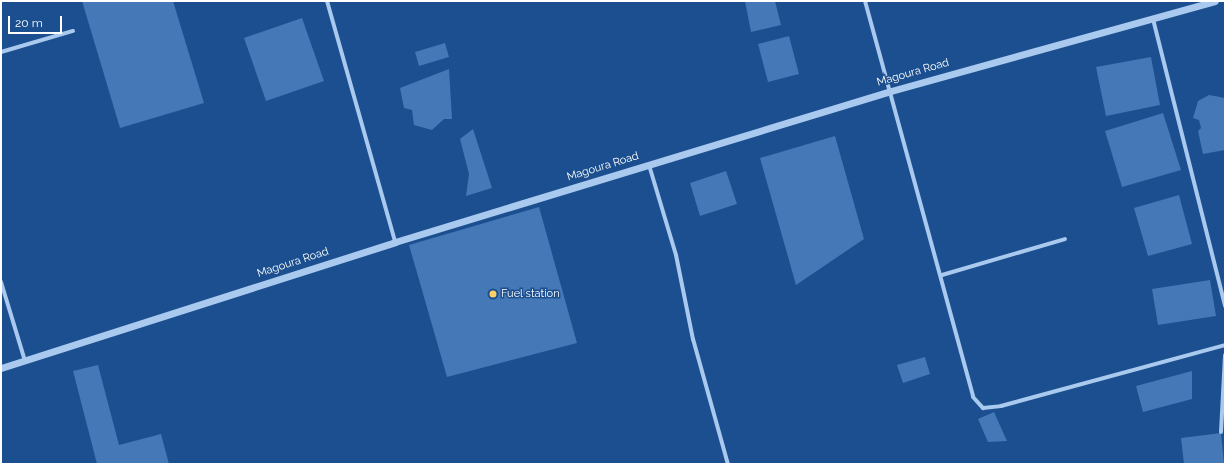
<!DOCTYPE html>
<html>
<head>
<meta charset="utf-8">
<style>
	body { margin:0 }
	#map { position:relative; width:1226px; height:465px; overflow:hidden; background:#1b4f8f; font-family:Raleway,sans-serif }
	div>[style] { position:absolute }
	.building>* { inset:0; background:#4478b7 }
	.minor>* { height:4px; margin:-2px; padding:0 2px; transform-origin:2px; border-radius:2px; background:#a9c9ee }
	.tertiary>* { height:7px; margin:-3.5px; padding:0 3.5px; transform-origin:3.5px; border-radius:3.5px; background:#a9c9ee }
	.dots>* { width:11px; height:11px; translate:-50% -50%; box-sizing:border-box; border:2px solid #1b4f8f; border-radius:50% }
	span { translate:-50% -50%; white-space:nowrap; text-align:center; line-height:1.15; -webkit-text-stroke:3px #1b4f8f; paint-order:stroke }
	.street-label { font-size:11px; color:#fff }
	.poi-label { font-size:11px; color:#fff }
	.left { translate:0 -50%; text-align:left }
	.frame { position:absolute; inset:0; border:2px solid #fff; pointer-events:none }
	.scale { position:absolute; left:8px; top:16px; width:54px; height:18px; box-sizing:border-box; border:2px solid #fff; border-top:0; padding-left:5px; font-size:12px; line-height:14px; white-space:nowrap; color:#fff; -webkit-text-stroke:3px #1b4f8f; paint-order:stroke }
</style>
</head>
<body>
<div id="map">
	<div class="building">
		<div style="clip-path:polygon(82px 1px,173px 1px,204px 103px,120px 128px)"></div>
		<div style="clip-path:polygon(745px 1px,775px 1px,781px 25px,751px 32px)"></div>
		<div style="clip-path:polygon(302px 18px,324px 81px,266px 101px,244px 38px)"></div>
		<div style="clip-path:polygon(789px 36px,799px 74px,768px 82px,758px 44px)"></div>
		<div style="clip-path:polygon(445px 43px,449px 57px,419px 66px,415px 52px)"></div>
		<div style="clip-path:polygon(1151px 57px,1160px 105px,1106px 116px,1096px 67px)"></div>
		<div style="clip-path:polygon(449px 69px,452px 119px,444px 119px,432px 130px,414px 125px,412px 110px,404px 108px,400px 88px)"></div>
		<div style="clip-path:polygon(1209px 95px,1225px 98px,1225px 150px,1203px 154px,1198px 131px,1201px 128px,1199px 120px,1193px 118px,1198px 101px)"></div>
		<div style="clip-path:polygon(1163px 113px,1181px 170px,1122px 187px,1105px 131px)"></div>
		<div style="clip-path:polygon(473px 129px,492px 188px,466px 196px,469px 174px,460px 139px)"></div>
		<div style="clip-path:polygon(835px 136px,864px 239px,796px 285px,760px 158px)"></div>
		<div style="clip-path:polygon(726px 171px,737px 204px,700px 216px,690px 183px)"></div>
		<div style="clip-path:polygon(1179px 195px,1192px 244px,1148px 256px,1134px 208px)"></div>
		<div style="clip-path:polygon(539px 207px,577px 343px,447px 377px,409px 245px)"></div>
		<div style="clip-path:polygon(1210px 280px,1216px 316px,1158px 325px,1152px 289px)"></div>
		<div style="clip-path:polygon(925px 357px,930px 374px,903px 383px,897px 365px)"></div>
		<div style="clip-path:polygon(98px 365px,119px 445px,161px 434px,169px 464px,97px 464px,73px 371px)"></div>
		<div style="clip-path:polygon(1192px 371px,1192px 399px,1143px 412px,1136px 386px)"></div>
		<div style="clip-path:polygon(994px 412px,1007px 441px,988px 442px,978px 419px)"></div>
		<div style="clip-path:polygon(1221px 433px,1224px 464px,1184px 464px,1181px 438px)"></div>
	</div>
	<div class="minor">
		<div style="left:327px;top:1px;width:250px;rotate:74.2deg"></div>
		<div style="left:865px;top:1px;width:410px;rotate:74.7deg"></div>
		<div style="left:973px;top:397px;width:15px;rotate:48deg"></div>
		<div style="left:983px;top:408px;width:18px;rotate:-6deg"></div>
		<div style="left:1001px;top:406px;width:232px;rotate:-15.2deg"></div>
		<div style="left:1153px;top:19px;width:296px;rotate:75.9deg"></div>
		<div style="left:1px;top:52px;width:75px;rotate:-16.3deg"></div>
		<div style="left:649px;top:165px;width:94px;rotate:73.3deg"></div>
		<div style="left:676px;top:255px;width:86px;rotate:78.6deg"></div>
		<div style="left:693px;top:339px;width:130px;rotate:74.4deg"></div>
		<div style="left:942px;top:275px;width:128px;rotate:-16.3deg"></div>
		<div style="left:1px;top:282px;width:83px;rotate:73.1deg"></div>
		<div style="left:1221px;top:432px;width:77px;rotate:-87deg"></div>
	</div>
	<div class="tertiary">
		<div style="left:1px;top:368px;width:414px;rotate:-17.7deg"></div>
		<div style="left:395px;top:242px;width:518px;rotate:-16.93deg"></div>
		<div style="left:891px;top:91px;width:336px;rotate:-15.5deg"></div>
	</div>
	<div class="dots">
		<div style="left:493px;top:294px;background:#ffd166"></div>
	</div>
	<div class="street-label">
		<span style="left:913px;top:73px;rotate:-16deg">Magoura Road</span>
		<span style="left:603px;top:167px;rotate:-17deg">Magoura Road</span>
		<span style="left:293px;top:263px;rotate:-18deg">Magoura Road</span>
	</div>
	<div class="poi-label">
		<span class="left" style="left:501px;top:294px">Fuel station</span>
	</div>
	<div class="frame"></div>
	<div class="scale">20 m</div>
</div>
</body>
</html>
